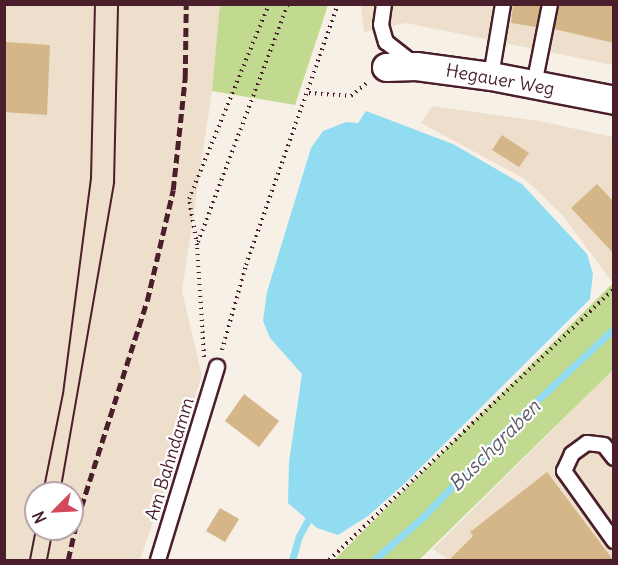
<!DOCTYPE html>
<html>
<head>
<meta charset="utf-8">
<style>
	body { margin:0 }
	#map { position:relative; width:618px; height:565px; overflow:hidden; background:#f7f0e7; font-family:Delius,sans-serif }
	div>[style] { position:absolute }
	.built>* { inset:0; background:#eddfcb }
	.green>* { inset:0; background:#c1da90 }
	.water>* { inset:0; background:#91dcf1 }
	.stream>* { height:7px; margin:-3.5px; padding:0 3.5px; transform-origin:3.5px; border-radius:3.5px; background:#91dcf1 }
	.building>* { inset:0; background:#d5b689 }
	.path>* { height:4px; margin-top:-2px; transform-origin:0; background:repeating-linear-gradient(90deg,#4a1f2b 0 1.5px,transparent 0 6px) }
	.roads { filter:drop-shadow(2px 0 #4a1f2b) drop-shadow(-2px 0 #4a1f2b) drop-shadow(0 2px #4a1f2b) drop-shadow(0 -2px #4a1f2b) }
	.service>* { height:14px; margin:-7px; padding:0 7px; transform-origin:7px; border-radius:7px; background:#fff }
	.minor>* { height:27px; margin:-13.5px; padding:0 13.5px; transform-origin:13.5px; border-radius:13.5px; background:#fff }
	.tram>* { height:1.5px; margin:-0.75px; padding:0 0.75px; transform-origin:0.75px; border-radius:0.75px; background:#4a1f2b }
	.rail>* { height:4.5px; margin-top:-2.25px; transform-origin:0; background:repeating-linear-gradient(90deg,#4a1f2b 0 9px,transparent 0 13.5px) }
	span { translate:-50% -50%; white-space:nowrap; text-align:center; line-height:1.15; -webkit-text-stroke:4.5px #fff; paint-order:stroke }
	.street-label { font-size:18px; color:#4a1f2b }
	.water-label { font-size:20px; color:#5f5866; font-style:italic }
	.frame { position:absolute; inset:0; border:6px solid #4a1f2b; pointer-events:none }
	.north { position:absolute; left:24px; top:481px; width:60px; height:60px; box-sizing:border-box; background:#fff; border:2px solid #b7a5aa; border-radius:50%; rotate:246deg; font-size:16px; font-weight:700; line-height:24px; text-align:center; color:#4a1f2b }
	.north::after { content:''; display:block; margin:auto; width:21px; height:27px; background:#d1495b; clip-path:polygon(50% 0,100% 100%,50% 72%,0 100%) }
</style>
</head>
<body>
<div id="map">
	<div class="built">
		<div style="clip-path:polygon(evenodd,4px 5px,220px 5px,212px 91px,182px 291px,202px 376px,140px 560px,5px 560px,4px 5px,36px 493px,72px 493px,72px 529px,36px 529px,36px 493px)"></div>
		<div style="clip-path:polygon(361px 5px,613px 5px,613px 65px,406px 23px,364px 32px)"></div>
		<div style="clip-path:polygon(432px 106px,539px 121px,613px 137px,613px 283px,563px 216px,525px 179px,421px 123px)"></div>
		<div style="clip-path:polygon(613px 370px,613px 560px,449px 560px,433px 549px)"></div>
	</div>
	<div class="green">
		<div style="clip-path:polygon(220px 4px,328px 5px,295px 105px,212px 91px)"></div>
		<div style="clip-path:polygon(613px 283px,613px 370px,419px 560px,334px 560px)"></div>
	</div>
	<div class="water">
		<div style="clip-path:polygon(366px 111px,453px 144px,522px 184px,587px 254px,593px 274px,590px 299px,405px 483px,368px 516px,338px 535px,317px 528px,288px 503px,289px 462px,302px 374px,270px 338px,263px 321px,267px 292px,311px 148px,323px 131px,346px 122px,358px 123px)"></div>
	</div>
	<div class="stream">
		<div style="left:292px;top:560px;width:25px;rotate:-74deg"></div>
		<div style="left:299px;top:536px;width:26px;rotate:-61deg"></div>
		<div style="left:374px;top:560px;width:67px;rotate:-41.3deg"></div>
		<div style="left:424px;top:516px;width:120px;rotate:-46.3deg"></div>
		<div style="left:507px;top:429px;width:147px;rotate:-43.3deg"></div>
	</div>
	<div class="building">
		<div style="clip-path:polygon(513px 4px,541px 4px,536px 27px,511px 23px)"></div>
		<div style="clip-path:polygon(559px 4px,614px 4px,614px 43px,554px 29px)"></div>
		<div style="clip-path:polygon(6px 42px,50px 45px,47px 115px,4px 112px)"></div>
		<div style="clip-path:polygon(502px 135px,529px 153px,519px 167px,492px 150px)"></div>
		<div style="clip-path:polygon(597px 184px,614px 202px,614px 254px,571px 208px)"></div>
		<div style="clip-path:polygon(244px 394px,279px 421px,259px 447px,225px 421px)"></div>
		<div style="clip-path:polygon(547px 472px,614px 561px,448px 561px,473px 536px,470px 532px)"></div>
		<div style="clip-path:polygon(220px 508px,239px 519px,225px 542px,206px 531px)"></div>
	</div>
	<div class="path">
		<div style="left:309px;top:93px;width:42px;rotate:4.1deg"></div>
		<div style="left:351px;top:96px;width:23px;rotate:-40deg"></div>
		<div style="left:198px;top:242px;width:254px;rotate:-69.3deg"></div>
		<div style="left:222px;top:350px;width:88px;rotate:-74.2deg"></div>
		<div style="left:246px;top:265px;width:277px;rotate:-70.6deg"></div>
		<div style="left:204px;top:357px;width:112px;rotate:-93.6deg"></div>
		<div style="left:197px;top:245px;width:47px;rotate:-99.9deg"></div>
		<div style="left:189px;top:199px;width:211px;rotate:-67.7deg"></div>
		<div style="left:329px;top:560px;width:393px;rotate:-43.6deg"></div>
	</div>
	<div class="roads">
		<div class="service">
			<div style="left:384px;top:4px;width:21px;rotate:98deg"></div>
			<div style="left:381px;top:25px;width:18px;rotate:74deg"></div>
			<div style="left:386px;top:42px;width:34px;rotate:38deg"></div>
			<div style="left:491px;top:76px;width:73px;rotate:-80.5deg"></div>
			<div style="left:534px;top:85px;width:83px;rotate:-78.8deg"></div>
			<div style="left:614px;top:458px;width:16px;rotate:-128deg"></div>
			<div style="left:604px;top:445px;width:17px;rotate:-173deg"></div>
			<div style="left:587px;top:443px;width:19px;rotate:144deg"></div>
			<div style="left:572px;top:454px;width:19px;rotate:115deg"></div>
			<div style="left:564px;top:471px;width:86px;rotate:54.5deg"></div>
			<div style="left:158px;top:560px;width:202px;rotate:-73deg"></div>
		</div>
		<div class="minor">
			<div style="left:386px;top:67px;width:30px;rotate:-2deg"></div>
			<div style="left:416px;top:66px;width:76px;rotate:7.6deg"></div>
			<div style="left:491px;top:76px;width:125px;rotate:11deg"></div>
		</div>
	</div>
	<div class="tram">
		<div style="left:43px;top:493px;width:101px;rotate:-78.6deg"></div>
		<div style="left:63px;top:394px;width:217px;rotate:-82.6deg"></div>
		<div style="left:91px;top:179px;width:175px;rotate:-88.7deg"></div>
		<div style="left:60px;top:493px;width:315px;rotate:-80.1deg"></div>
		<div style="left:114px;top:183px;width:179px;rotate:-88.7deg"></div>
		<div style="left:30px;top:560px;width:33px;rotate:-79deg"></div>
		<div style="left:47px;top:560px;width:32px;rotate:-79deg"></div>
	</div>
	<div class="rail">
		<div style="left:68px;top:560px;width:41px;rotate:-77.3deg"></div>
		<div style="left:77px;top:520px;width:230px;rotate:-72.3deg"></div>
		<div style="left:147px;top:301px;width:114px;rotate:-76.8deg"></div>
		<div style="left:173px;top:190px;width:114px;rotate:-83.9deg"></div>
		<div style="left:185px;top:77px;width:73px;rotate:-89.2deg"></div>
	</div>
	<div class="street-label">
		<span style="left:500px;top:80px;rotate:10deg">Hegauer Weg</span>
		<span style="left:170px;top:459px;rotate:-73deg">Am Bahndamm</span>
	</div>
	<div class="water-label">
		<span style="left:494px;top:445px;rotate:-45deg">Buschgraben</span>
	</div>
	<div class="frame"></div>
	<div class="north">N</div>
</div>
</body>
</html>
